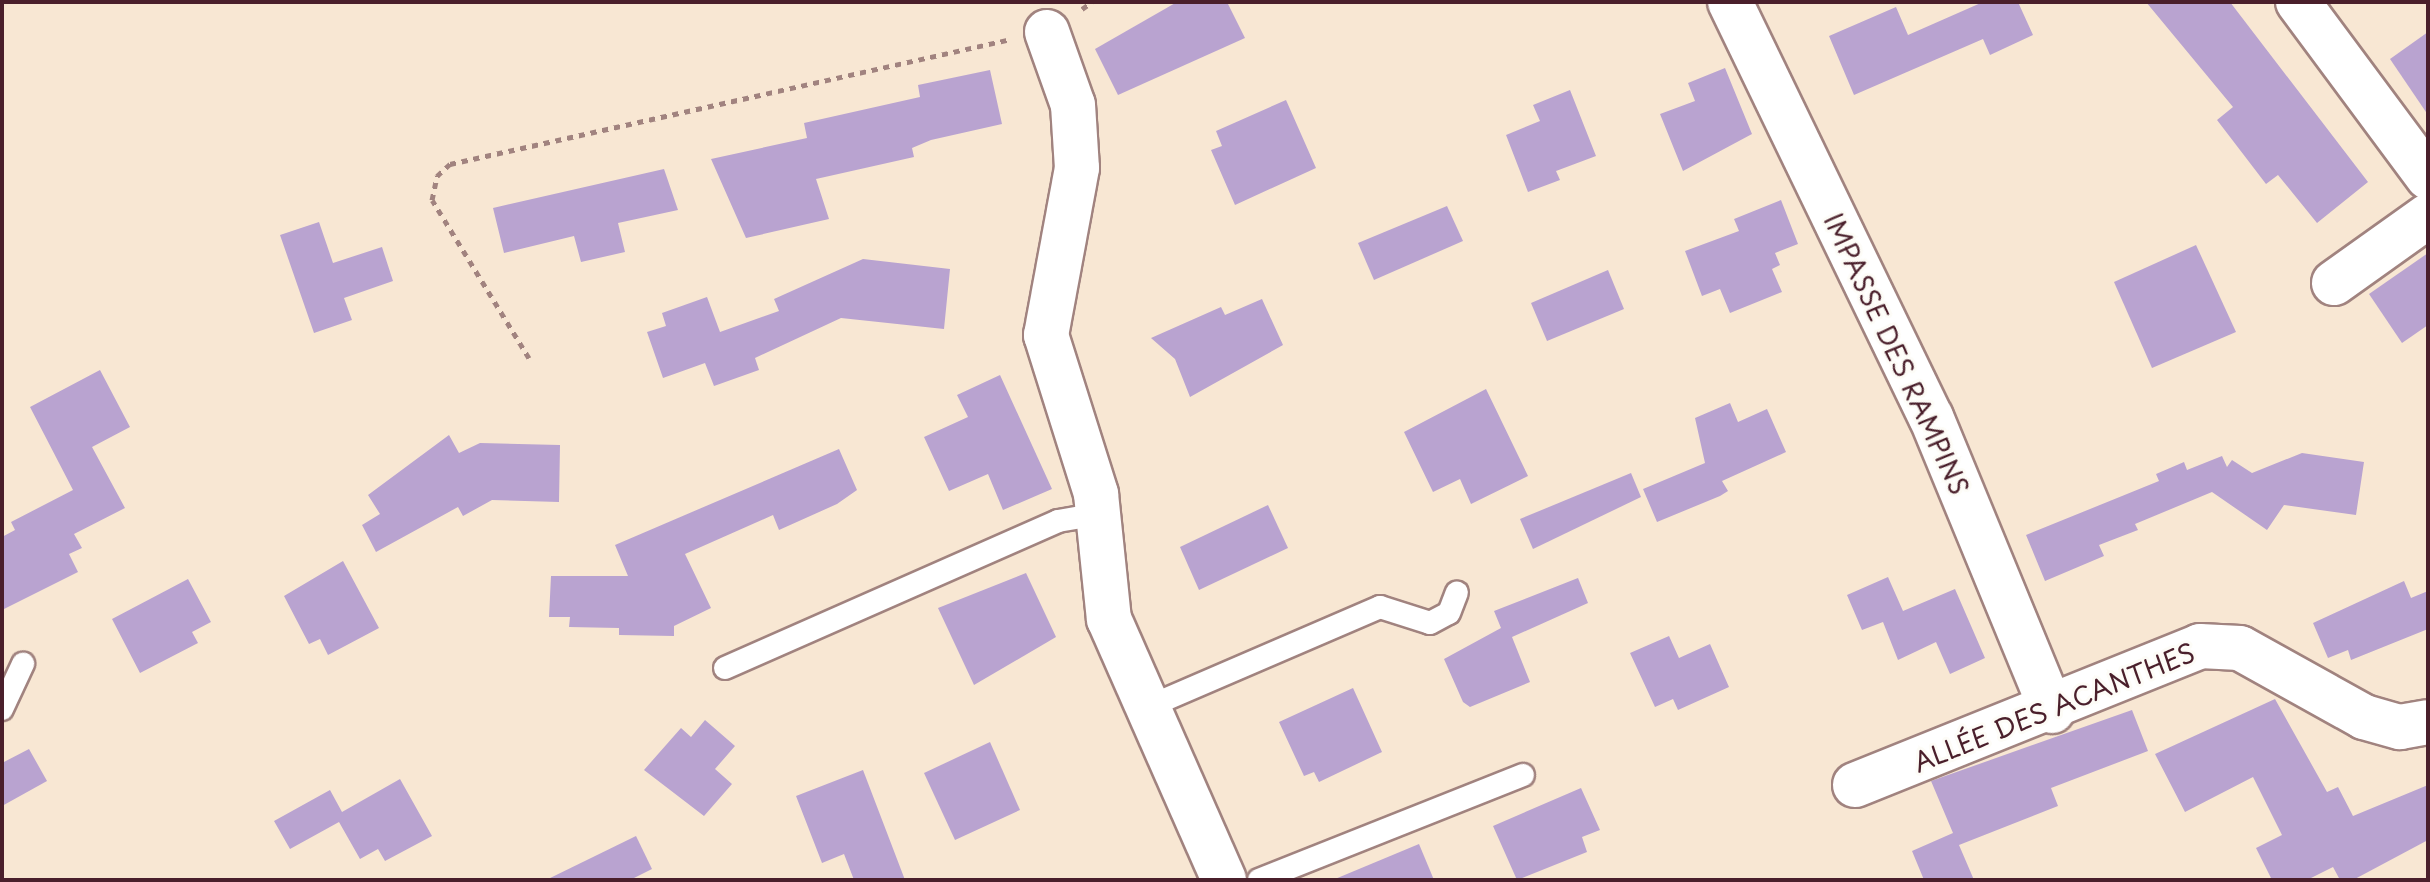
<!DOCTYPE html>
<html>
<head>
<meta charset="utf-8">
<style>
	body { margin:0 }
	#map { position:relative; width:2430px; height:882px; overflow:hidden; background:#f8e7d3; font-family:"Playpen Sans",sans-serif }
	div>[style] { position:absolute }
	.building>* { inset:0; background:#b9a3d0 }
	.path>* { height:5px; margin-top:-2.5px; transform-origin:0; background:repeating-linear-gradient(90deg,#a1837f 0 6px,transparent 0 12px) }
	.roads { filter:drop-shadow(2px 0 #a1837f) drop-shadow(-2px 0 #a1837f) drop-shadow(0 2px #a1837f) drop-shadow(0 -2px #a1837f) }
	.service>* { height:22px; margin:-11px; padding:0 11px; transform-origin:11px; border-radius:11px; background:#fff }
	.minor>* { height:44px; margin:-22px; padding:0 22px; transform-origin:22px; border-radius:22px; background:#fff }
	span { translate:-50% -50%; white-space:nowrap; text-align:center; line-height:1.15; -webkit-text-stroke:6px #fdfcf7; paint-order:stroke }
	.street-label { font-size:26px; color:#4a1f2b }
	.frame { position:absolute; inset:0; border:4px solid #4a1f2b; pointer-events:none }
</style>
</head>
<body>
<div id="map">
	<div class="building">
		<div style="clip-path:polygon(1177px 2px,1227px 2px,1245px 38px,1118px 95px,1095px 49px)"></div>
		<div style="clip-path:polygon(1983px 2px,2018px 2px,2033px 35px,1990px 55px,1983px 39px,1854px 95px,1829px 36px,1896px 7px,1908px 35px)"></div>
		<div style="clip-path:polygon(2146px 2px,2230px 2px,2368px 182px,2317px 223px,2278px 175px,2266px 184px,2217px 120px,2233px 107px)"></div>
		<div style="clip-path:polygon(2428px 32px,2428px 115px,2390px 59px)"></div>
		<div style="clip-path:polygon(1725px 68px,1752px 134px,1683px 171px,1660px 114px,1695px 101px,1688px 83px)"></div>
		<div style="clip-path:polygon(990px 70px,1002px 124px,931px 140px,912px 148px,914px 157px,816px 179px,829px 219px,746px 238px,711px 159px,807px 138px,804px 123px,920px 97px,918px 85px)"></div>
		<div style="clip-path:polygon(1570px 90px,1596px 156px,1556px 171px,1560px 180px,1528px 192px,1506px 135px,1540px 121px,1533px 105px)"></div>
		<div style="clip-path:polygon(1286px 100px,1316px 168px,1235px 205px,1211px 150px,1222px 146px,1216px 131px)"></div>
		<div style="clip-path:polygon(664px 169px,678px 210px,618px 223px,625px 252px,581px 262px,574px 236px,504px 253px,493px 208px)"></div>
		<div style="clip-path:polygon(1781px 200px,1798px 244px,1775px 253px,1780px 265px,1772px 269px,1782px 292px,1730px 313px,1720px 289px,1702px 296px,1685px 251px,1739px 231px,1734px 219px)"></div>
		<div style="clip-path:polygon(1447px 206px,1463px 241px,1374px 280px,1358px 243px)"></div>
		<div style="clip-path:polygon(319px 222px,333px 263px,382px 247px,393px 281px,344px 298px,352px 320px,314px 333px,280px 235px)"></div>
		<div style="clip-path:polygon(2196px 245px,2236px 332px,2152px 368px,2114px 282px)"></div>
		<div style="clip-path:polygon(2428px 253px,2428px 325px,2402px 343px,2369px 294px)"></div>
		<div style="clip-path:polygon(863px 259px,950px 269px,944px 329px,841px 318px,755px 358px,759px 370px,714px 386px,705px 363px,663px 378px,647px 332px,666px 326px,662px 313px,707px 297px,720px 332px,779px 311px,774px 299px)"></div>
		<div style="clip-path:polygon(1608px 270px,1624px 309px,1547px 341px,1531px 303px)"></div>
		<div style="clip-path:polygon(1262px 299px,1283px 345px,1190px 397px,1175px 359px,1151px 338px,1221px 307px,1225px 315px)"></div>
		<div style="clip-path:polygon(100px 370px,130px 427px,92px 447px,125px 508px,74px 534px,82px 548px,69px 554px,78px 572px,2px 610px,2px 537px,15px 530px,11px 522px,73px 490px,30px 407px)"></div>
		<div style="clip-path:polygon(1000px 375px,1052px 489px,1003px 510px,988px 474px,949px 491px,924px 437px,968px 417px,957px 395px)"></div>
		<div style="clip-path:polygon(1486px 389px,1528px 476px,1471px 504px,1460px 479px,1433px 492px,1404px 432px)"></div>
		<div style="clip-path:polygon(1730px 403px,1738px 422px,1767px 409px,1786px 452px,1722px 481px,1728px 491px,1720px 496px,1657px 522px,1643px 489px,1705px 463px,1695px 418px)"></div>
		<div style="clip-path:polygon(449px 435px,459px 453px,480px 443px,560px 445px,559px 502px,492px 500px,463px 516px,458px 507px,376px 552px,362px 525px,380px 514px,368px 495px)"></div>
		<div style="clip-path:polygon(839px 449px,857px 490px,837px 504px,779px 530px,773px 515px,685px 554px,711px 608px,674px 626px,674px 636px,619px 635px,619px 628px,569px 627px,570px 617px,549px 617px,551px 576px,628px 576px,615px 545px)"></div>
		<div style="clip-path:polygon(2302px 453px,2364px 462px,2356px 515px,2284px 505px,2267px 530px,2212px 492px,2135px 524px,2138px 530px,2099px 545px,2104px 556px,2045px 581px,2026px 535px,2159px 481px,2156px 474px,2184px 462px,2187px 470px,2222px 456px,2227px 467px,2232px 460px,2252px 473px)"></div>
		<div style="clip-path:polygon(1631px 473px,1641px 497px,1533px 549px,1520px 519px)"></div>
		<div style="clip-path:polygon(1268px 505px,1288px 548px,1199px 590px,1180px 547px)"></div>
		<div style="clip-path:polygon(343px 561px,379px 628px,328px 655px,320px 639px,309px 644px,284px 596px)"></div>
		<div style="clip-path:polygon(1026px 573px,1056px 637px,974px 685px,938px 608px)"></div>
		<div style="clip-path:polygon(1888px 577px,1903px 611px,1955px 589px,1985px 658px,1950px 674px,1936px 642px,1898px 660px,1883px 622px,1862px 630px,1847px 595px)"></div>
		<div style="clip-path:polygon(1578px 578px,1588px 603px,1512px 637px,1530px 682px,1470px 707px,1463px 702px,1444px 659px,1501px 628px,1494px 611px)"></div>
		<div style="clip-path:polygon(188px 579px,211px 622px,192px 632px,198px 643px,140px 673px,112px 619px)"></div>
		<div style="clip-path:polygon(2404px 581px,2411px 598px,2428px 591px,2428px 629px,2351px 660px,2348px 650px,2328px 658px,2313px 623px)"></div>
		<div style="clip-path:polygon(1669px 636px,1679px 658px,1710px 644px,1729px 687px,1678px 710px,1673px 699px,1655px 707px,1630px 653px)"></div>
		<div style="clip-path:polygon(1353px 688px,1382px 752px,1319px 782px,1314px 772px,1304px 776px,1279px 722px)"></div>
		<div style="clip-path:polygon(2275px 699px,2327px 792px,2338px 787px,2353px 816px,2428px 785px,2428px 840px,2353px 880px,2340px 880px,2333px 867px,2307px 880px,2272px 880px,2256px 848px,2282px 835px,2253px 777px,2185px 812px,2155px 754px)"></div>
		<div style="clip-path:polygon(2132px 710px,2148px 751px,2051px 788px,2058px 806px,1959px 845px,1974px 880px,1924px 880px,1912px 851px,1953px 833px,1931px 781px)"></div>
		<div style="clip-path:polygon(705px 720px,735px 746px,715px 769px,732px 784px,704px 816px,644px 770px,681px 728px,691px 737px)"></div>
		<div style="clip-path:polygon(990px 742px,1020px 810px,955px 840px,924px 773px)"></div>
		<div style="clip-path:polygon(29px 749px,47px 781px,2px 806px,2px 763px)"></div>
		<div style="clip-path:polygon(863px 770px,905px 880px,854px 880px,844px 854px,822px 863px,796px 796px)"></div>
		<div style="clip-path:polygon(400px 779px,432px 836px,385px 861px,378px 849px,360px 859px,339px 822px,290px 849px,274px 821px,330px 790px,342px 812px)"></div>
		<div style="clip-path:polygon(1581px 788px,1600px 830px,1582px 837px,1587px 852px,1517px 880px,1493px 826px)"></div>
		<div style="clip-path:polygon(636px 836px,652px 869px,630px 880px,546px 880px)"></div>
		<div style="clip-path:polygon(1419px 844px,1434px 880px,1335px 880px,1335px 879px)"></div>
	</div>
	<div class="path">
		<div style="left:1082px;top:9px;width:12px;rotate:-35deg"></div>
		<div style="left:529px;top:358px;width:185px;rotate:-121.5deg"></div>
		<div style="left:432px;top:200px;width:25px;rotate:-78deg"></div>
		<div style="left:437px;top:176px;width:18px;rotate:-43deg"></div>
		<div style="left:450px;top:164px;width:571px;rotate:-12.55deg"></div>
	</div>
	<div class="roads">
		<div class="service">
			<div style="left:725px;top:668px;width:364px;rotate:-23.8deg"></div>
			<div style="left:1058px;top:521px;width:42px;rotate:-9.7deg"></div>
			<div style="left:1148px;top:707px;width:253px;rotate:-23.3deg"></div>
			<div style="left:1380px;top:607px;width:52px;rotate:17.7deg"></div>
			<div style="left:1430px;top:623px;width:21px;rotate:-28deg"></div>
			<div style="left:1449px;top:613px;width:22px;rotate:-69deg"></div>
			<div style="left:2px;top:709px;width:50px;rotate:-65deg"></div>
			<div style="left:1259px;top:880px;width:284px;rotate:-21.7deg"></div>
		</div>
		<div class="minor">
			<div style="left:1730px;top:2px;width:461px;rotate:64.2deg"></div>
			<div style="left:1931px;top:417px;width:318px;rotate:67.6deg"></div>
			<div style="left:2298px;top:2px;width:218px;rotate:53.4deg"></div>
			<div style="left:1047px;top:32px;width:77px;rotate:70.4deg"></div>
			<div style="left:1073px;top:105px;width:63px;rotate:86.4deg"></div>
			<div style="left:1077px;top:168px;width:170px;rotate:100.5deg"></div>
			<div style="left:1046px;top:335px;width:167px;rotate:72.5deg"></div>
			<div style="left:1096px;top:494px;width:126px;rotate:84.1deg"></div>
			<div style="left:1109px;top:619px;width:285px;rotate:66.2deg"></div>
			<div style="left:2334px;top:283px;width:115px;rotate:-35.5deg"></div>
			<div style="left:1855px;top:785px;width:372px;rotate:-21.9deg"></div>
			<div style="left:2200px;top:646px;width:40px;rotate:2.9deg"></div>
			<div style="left:2240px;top:648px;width:142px;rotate:29.1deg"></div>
			<div style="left:2364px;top:717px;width:37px;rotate:16deg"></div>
			<div style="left:2400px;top:727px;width:28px;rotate:-10deg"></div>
		</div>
	</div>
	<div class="street-label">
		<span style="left:1897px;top:354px;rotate:65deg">IMPASSE DES RAMPINS</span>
		<span style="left:2054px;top:707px;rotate:-22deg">ALLÉE DES ACANTHES</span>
	</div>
	<div class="frame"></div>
</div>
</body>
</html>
